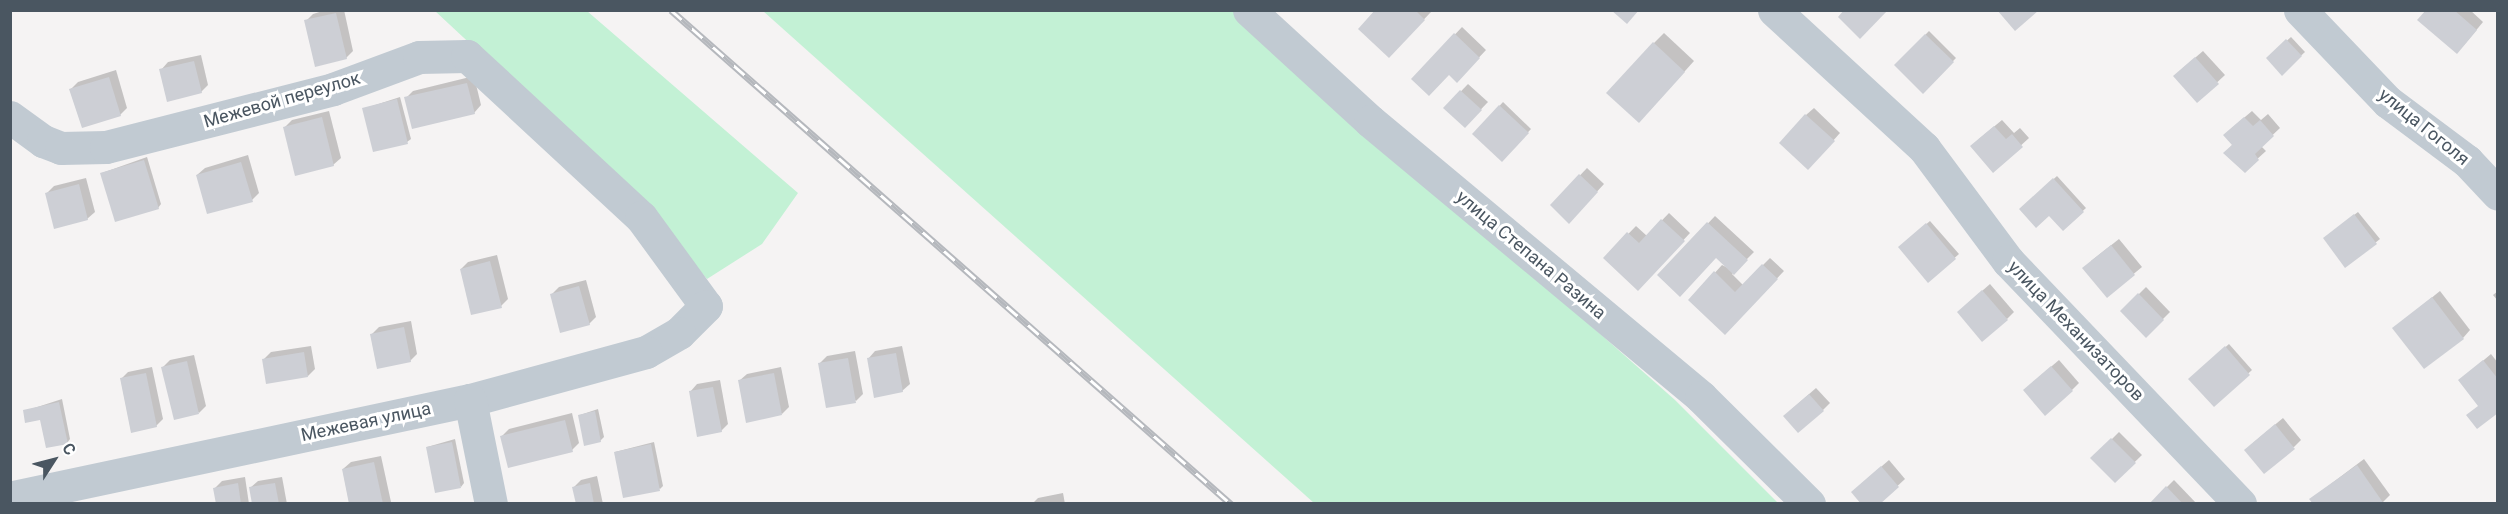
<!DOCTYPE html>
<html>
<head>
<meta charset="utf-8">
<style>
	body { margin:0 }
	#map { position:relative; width:2508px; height:514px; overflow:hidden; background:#f5f3f3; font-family:Roboto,sans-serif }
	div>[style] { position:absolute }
	.green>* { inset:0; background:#c3f1d5 }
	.shadow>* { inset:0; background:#0003 }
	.building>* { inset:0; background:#cdcfd5 }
	.minor>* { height:33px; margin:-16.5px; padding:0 16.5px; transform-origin:16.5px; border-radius:16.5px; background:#c1cad2 }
	.rail>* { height:7px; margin-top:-3.5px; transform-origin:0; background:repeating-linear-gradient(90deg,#fff 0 14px,#b5b8bd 0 28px); box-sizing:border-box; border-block:2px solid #b5b8bd }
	span { translate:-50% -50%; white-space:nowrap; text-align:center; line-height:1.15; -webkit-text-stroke:6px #fff; paint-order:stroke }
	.street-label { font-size:18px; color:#4a5661 }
	.frame { position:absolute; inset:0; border:12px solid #4a5661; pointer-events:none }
	.north { position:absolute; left:24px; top:430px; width:60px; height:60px; -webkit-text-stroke:4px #fff; paint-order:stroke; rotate:54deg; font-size:16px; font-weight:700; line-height:24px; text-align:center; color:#4a5661 }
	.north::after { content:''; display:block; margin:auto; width:21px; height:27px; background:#4a5661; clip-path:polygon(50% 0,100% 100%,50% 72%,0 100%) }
</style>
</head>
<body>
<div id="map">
	<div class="green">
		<div style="clip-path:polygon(435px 11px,587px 11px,798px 193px,762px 244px,707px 279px,646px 207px)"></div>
		<div style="clip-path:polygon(763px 11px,1235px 11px,1675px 400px,1778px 503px,1314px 503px)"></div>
	</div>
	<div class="shadow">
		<div style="clip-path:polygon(326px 10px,344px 10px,353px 51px,346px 58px,306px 21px,313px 14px)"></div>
		<div style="clip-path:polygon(1377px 10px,1430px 10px,1431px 12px,1389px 56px)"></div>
		<div style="clip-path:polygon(2428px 10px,2470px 10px,2483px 22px,2464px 45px)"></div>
		<div style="clip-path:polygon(1462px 27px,1486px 50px,1457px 81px,1449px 73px,1413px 79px)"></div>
		<div style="clip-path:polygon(1929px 31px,1956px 58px,1923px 92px,1896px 65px)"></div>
		<div style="clip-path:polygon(1664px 33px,1694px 61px,1649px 111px,1654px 43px)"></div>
		<div style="clip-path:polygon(2291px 37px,2305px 52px,2282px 73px,2268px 58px)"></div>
		<div style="clip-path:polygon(2203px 51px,2225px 75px,2197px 101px,2182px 69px)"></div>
		<div style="clip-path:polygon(201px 55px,208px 85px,201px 92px,161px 70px,168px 62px)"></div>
		<div style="clip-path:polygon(116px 70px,127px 108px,120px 115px,71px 89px,78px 82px)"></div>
		<div style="clip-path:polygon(474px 76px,481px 105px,474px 113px,406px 98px,413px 91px)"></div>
		<div style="clip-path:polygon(1468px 84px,1488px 102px,1465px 126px,1445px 108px)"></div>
		<div style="clip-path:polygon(400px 97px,411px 139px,407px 142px,363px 109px)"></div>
		<div style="clip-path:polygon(1503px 102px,1531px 129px,1502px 160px,1474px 134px)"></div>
		<div style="clip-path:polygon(1814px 108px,1840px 133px,1815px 161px,1806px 115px)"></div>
		<div style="clip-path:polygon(329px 111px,341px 158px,333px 165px,285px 127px,292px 120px)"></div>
		<div style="clip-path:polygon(2252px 111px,2261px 120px,2268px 114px,2280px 128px,2261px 146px,2266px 151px,2244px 171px,2225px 153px,2233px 144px,2232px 128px)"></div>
		<div style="clip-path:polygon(2002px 120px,2014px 133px,2020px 128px,2029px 138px,1993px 171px,1979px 139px)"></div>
		<div style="clip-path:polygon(248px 155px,259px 193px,252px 200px,197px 175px,205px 168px)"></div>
		<div style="clip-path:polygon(147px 157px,161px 204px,158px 208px,102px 173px)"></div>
		<div style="clip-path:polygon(1587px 168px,1604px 184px,1569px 222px,1552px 205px)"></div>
		<div style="clip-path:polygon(2057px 176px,2086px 208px,2063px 229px,2049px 214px,2021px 209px)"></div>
		<div style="clip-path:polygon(86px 178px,95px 212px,87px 219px,47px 193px,54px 186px)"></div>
		<div style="clip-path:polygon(2358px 212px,2380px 239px,2346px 266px,2328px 235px)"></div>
		<div style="clip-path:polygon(1669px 213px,1690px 233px,1638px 289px,1605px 258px,1636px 226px,1647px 236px)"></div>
		<div style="clip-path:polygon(1715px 216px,1754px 252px,1732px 274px,1743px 285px,1770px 258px,1784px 271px,1725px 333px,1690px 300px,1722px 265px,1730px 269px,1716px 256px,1659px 275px)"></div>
		<div style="clip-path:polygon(1930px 221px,1959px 254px,1928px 281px,1903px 244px)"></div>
		<div style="clip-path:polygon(2119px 239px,2142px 267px,2107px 296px,2091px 261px)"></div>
		<div style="clip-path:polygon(497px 255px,508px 299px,501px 306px,461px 269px,468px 262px)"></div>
		<div style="clip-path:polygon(586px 280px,596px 317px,589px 324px,552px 294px,559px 287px)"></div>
		<div style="clip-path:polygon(1990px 284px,2014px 312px,2007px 319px,1966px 305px)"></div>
		<div style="clip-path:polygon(2146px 287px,2170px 312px,2146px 336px,2122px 311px)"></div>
		<div style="clip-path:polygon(2440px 291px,2470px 330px,2463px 338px,2394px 328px)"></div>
		<div style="clip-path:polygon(2498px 291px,2498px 301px,2493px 295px)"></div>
		<div style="clip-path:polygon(411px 321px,417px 354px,410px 361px,372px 334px,379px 327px)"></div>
		<div style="clip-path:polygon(2229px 344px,2252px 370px,2214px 405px,2190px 379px)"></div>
		<div style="clip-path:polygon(311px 346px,315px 369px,308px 376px,264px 359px,271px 352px)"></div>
		<div style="clip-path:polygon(902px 346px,910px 384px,902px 391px,868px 359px,875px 351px)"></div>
		<div style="clip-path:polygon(855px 351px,863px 394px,856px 401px,820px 363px,827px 356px)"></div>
		<div style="clip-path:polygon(2491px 354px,2498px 363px,2498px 411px,2479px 405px,2460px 380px)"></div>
		<div style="clip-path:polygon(194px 355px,206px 406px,199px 413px,163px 367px,170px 360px)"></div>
		<div style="clip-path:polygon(2059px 360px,2079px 383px,2072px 390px,2032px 383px)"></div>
		<div style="clip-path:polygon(152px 367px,163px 419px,156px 426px,121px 379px,128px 372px)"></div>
		<div style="clip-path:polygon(781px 367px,789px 407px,782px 414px,739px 381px,747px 374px)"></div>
		<div style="clip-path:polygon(720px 380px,728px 424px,721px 431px,690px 392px,697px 384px)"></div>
		<div style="clip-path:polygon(1816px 388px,1830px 403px,1823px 410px,1792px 409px)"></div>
		<div style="clip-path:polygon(62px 399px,70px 439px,67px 443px,42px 419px,25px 411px)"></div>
		<div style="clip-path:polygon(598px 409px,604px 437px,600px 441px,580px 415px)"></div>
		<div style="clip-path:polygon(572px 413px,579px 443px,572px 450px,502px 436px,509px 429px)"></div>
		<div style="clip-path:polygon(2283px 418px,2301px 440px,2294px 447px,2253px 443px)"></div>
		<div style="clip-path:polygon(2119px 432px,2142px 455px,2115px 481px,2093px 458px)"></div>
		<div style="clip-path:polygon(455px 439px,464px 483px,461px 487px,427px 447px)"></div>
		<div style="clip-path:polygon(654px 442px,663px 486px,660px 489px,615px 452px)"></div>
		<div style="clip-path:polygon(381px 456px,391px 502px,351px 504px,343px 469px,351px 462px)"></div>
		<div style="clip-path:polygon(2364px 459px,2390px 495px,2383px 502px,2311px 499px)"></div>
		<div style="clip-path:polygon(1889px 460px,1905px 479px,1878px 504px,1860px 485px)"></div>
		<div style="clip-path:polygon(597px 476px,603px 504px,577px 504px,574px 487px,581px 480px)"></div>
		<div style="clip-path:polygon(245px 477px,249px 504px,218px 504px,215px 488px,222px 481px)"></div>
		<div style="clip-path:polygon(282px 477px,287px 504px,253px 504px,250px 488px,258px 481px)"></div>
		<div style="clip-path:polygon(2174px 480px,2197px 504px,2151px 504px,2154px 500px)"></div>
		<div style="clip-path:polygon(1063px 493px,1065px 504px,1032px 504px,1038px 498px)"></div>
	</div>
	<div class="building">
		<div style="clip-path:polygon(1375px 10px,1415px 10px,1425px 20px,1389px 58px,1358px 29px)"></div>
		<div style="clip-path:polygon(1611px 10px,1639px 10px,1627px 24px)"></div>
		<div style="clip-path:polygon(1844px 10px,1888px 10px,1860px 39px,1838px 17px)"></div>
		<div style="clip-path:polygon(1997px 10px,2039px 10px,2015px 31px)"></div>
		<div style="clip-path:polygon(2426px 10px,2454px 10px,2477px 30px,2457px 54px,2417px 20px)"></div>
		<div style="clip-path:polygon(336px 13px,347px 59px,315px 67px,304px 20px)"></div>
		<div style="clip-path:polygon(1454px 33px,1480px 58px,1457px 83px,1449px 75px,1429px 96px,1411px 79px)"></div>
		<div style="clip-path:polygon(1925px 34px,1954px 62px,1923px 94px,1894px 65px)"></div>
		<div style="clip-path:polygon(2286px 39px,2302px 56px,2282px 76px,2266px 58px)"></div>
		<div style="clip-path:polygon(1653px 42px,1685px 72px,1639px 123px,1606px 93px)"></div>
		<div style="clip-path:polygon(2195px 57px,2219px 84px,2197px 103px,2173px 76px)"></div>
		<div style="clip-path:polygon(194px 61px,202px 93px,167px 102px,159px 69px)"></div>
		<div style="clip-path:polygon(109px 77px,121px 116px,82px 128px,69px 89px)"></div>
		<div style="clip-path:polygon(467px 83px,475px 114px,412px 129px,404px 97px)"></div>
		<div style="clip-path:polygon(1460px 90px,1482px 110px,1465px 128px,1443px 108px)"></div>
		<div style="clip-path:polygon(397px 99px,408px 144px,373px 152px,362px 108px)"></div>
		<div style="clip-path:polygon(1499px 105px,1529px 133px,1502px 162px,1472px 134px)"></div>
		<div style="clip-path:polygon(1805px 114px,1835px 141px,1808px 170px,1779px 143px)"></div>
		<div style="clip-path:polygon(322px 117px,334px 166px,295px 176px,283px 127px)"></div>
		<div style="clip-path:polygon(2244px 117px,2253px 126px,2260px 120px,2274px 136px,2255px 154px,2259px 160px,2245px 173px,2223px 153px,2232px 145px,2223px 135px)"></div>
		<div style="clip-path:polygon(1994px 126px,2006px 139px,2012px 134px,2023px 147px,1993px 173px,1970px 146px)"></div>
		<div style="clip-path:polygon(144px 160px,159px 209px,115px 222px,100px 173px)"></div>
		<div style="clip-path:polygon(241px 162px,253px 202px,207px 214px,196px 175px)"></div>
		<div style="clip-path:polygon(1579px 174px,1598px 192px,1569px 224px,1550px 205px)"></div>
		<div style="clip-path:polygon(2053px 178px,2084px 212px,2063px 231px,2049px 216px,2036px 228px,2019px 209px)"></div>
		<div style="clip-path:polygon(79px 184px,88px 220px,54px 229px,45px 193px)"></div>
		<div style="clip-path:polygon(2354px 214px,2377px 244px,2345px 268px,2323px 238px)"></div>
		<div style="clip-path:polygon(1661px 219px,1685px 241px,1638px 291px,1603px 258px,1627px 232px,1639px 243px)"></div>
		<div style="clip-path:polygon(1707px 222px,1748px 260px,1734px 275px,1716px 258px,1680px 297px,1657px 275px)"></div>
		<div style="clip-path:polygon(1926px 223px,1956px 259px,1928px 283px,1898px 247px)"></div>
		<div style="clip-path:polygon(2111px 245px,2135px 275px,2107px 298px,2082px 268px)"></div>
		<div style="clip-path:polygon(490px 261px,502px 308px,471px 315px,460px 269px)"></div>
		<div style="clip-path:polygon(1762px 264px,1778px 279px,1725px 335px,1688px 300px,1714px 271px,1735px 292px)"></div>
		<div style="clip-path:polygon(579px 286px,590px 325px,560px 333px,550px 294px)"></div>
		<div style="clip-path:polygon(1982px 290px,2008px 320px,1982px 342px,1957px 312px)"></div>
		<div style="clip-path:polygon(2138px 293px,2164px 320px,2146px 338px,2120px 311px)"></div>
		<div style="clip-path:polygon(2432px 297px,2464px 339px,2424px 369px,2392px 328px)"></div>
		<div style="clip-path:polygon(404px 327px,411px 362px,377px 369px,370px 334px)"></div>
		<div style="clip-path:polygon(2225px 346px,2250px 375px,2214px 407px,2188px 379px)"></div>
		<div style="clip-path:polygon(304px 352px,308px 377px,266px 384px,262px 359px)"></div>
		<div style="clip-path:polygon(896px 353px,903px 392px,874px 398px,867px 358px)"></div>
		<div style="clip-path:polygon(848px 358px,856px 403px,826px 408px,818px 363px)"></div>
		<div style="clip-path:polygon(2483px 360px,2498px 379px,2498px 413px,2477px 429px,2466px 415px,2478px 406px,2458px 380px)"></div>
		<div style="clip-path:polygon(187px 361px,199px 414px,174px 420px,161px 367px)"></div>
		<div style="clip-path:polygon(2051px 366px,2073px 391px,2045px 416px,2023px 390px)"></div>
		<div style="clip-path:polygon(146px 373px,157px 427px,131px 433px,120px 378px)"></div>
		<div style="clip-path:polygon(774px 373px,782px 415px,746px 423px,738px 380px)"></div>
		<div style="clip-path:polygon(713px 387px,722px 432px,697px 437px,689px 391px)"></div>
		<div style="clip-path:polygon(1809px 394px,1824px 411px,1798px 433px,1783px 416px)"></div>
		<div style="clip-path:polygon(59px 402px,68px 444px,46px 448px,40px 420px,25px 423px,23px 410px)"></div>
		<div style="clip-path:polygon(595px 411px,601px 442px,584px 446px,578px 415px)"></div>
		<div style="clip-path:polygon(565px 420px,573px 452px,508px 468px,500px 436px)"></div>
		<div style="clip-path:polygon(2275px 424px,2295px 449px,2264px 474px,2244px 450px)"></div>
		<div style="clip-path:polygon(2111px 438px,2136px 463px,2115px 483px,2090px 458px)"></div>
		<div style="clip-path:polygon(452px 442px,461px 488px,435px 493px,426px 447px)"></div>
		<div style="clip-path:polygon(651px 444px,660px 491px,623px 498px,614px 452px)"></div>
		<div style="clip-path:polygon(374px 462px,383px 504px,349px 504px,342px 469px)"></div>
		<div style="clip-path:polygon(2357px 465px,2384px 504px,2313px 504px,2309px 499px)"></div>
		<div style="clip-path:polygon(1881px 466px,1899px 487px,1880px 504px,1861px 504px,1851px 492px)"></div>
		<div style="clip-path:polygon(238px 483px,241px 504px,216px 504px,213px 488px)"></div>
		<div style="clip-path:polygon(275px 483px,279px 504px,252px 504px,249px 487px)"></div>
		<div style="clip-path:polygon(590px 483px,594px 504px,576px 504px,572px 487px)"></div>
		<div style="clip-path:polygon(2166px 486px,2183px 504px,2149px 504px)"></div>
	</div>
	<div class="minor">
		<div style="left:1249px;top:10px;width:164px;rotate:42.5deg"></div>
		<div style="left:1370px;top:121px;width:431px;rotate:39.8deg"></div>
		<div style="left:1701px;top:397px;width:152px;rotate:44.7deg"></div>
		<div style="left:1774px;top:10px;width:204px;rotate:42.6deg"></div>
		<div style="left:1924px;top:148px;width:141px;rotate:53.4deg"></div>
		<div style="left:2008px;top:261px;width:336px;rotate:46.3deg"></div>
		<div style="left:2300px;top:10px;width:127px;rotate:46.3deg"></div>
		<div style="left:2388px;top:102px;width:99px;rotate:36.8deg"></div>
		<div style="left:2467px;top:161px;width:45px;rotate:46.8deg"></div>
		<div style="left:10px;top:117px;width:41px;rotate:36deg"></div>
		<div style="left:43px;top:141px;width:19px;rotate:21deg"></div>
		<div style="left:61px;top:148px;width:45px;rotate:-1.3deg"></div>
		<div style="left:106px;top:147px;width:234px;rotate:-14.3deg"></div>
		<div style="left:333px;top:89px;width:92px;rotate:-20.4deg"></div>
		<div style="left:419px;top:57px;width:48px;rotate:-1.2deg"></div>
		<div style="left:467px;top:56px;width:237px;rotate:42.8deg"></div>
		<div style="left:641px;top:217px;width:110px;rotate:53.9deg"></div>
		<div style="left:706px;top:306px;width:38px;rotate:135deg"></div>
		<div style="left:679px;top:333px;width:38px;rotate:150deg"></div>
		<div style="left:646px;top:352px;width:182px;rotate:164.7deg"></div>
		<div style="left:470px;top:400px;width:470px;rotate:168deg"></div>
		<div style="left:470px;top:400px;width:106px;rotate:78.6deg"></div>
	</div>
	<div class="rail">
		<div style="left:671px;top:10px;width:747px;rotate:41.42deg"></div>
	</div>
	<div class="street-label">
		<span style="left:282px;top:100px;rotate:-16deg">Межевой переулок</span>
		<span style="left:2424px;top:127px;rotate:39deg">улица Гоголя</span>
		<span style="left:1531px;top:255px;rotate:40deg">улица Степана Разина</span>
		<span style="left:2076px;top:331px;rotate:46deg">улица Механизаторов</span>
		<span style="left:366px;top:422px;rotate:-12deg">Межевая улица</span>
	</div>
	<div class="frame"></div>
	<div class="north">С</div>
</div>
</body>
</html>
